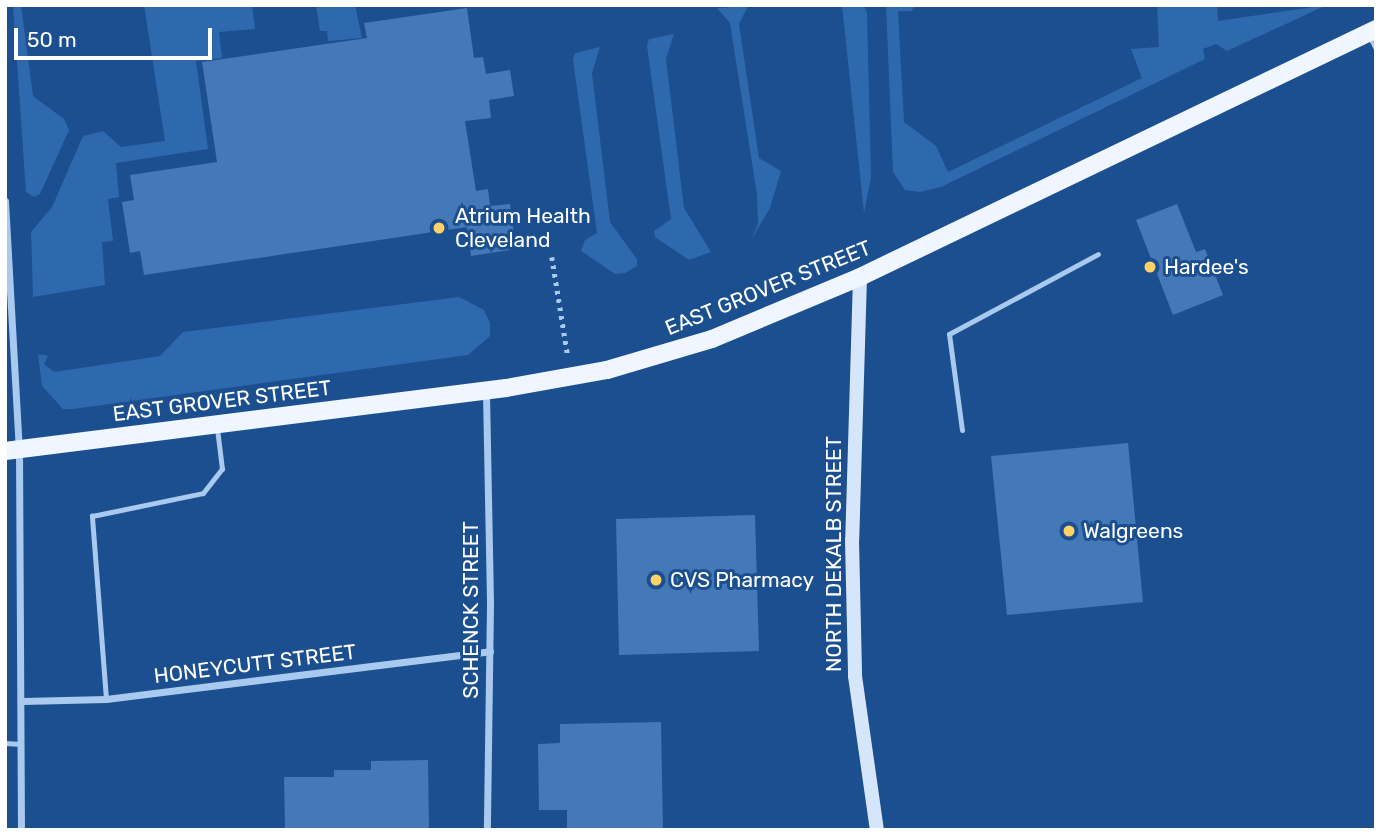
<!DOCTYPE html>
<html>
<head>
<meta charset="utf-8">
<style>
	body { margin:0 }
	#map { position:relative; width:1381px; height:835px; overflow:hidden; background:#1b4f8f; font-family:Rubik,sans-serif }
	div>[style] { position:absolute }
	.green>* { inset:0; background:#2e69ad }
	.building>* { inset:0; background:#4478b7 }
	.path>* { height:4.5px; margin-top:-2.25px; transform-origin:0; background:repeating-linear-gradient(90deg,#a9c9ee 0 3.5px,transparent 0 8.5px) }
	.service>* { height:5px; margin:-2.5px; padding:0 2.5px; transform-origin:2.5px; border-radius:2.5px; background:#a9c9ee }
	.minor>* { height:7px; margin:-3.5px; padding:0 3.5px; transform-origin:3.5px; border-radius:3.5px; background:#a9c9ee }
	.secondary>* { height:14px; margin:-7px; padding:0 7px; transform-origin:7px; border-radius:7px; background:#d6e6fa }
	.primary>* { height:18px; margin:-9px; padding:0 9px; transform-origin:9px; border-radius:9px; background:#f0f6ff }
	.dots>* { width:19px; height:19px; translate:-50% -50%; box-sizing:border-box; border:4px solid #1b4f8f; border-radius:50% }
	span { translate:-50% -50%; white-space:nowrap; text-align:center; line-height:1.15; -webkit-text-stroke:6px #1b4f8f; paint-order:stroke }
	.poi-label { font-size:21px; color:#fff }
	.left { translate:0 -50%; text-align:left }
	.street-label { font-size:21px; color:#fff }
	.frame { position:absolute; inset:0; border:7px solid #fff; pointer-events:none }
	.scale { position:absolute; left:14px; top:28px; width:198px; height:32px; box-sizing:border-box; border:4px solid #fff; border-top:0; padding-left:9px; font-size:21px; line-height:24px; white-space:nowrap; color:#fff; -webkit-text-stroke:5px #1b4f8f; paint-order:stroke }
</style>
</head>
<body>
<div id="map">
	<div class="green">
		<div style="clip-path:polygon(13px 5px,21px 5px,33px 96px,64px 119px,69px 130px,40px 194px,34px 197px,26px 192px)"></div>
		<div style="clip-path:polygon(144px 5px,252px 5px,255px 29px,219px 32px,222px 58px,196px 61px,208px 149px,116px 163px,119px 197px,108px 199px,113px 241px,102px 242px,105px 285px,33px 297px,31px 232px,52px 207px,83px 136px,103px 131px,121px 147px,165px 141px)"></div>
		<div style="clip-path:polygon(316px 5px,355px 5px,362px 38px,328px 41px,327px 31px,320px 31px)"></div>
		<div style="clip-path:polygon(842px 5px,864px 5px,867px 13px,871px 177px,864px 213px)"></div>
		<div style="clip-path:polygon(886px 5px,916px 5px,911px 11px,898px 11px,904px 122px,936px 146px,948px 172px,1142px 78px,1131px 49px,1159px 47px,1157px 5px,1217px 5px,1218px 21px,1327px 5px,1227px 51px,1216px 44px,1203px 49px,1205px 59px,941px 187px,920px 192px,905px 190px,893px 172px)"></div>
		<div style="clip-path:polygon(748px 6px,739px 24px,759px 158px,781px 171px,770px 208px,751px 240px,758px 224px,757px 195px,730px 23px,717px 8px)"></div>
		<div style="clip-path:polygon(674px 34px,666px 59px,684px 208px,711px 252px,689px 260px,655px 237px,654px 231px,671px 219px,647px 46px,649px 39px)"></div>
		<div style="clip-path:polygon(600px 47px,592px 73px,610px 222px,637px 259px,637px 266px,625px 273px,615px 274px,581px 251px,585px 240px,597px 233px,573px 60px,575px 53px)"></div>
		<div style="clip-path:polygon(459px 297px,484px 310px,490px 323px,490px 336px,468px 355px,73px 409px,63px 409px,42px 386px,38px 354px,48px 356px,44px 364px,54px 372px,160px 356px,183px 332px)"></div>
	</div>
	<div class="building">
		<div style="clip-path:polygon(467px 8px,474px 58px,483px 57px,486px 74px,510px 70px,514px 96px,489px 100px,491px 118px,465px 121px,476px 191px,488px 189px,490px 206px,510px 204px,516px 249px,471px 256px,467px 227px,144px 275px,140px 251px,130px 253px,122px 202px,134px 200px,130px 175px,217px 162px,202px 62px,367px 38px,364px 23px)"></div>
		<div style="clip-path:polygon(1177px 204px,1196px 252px,1205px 249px,1223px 295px,1173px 315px,1136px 220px)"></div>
		<div style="clip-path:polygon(1128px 443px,1143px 602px,1007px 615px,991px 456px)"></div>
		<div style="clip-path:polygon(755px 515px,759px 651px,619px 655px,616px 519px)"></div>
		<div style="clip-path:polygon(661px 722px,663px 830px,567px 830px,567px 810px,539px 810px,538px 744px,560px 743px,560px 724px)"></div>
		<div style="clip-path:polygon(428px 760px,429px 830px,285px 830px,284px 777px,334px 777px,334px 770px,371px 770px,371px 761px)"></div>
	</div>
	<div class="path">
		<div style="left:552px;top:257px;width:101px;rotate:80.9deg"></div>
	</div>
	<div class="service">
		<div style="left:1369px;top:35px;width:16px;rotate:63deg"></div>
		<div style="left:962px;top:430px;width:97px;rotate:-97.7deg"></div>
		<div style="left:949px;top:334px;width:169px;rotate:-28.2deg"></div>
		<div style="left:106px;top:699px;width:184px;rotate:-94.4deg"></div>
		<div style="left:92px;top:516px;width:113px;rotate:-11.7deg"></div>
		<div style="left:203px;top:493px;width:31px;rotate:-52deg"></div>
		<div style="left:222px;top:469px;width:41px;rotate:-97deg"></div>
		<div style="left:5px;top:743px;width:16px;rotate:4deg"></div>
	</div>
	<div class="minor">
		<div style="left:5px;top:201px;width:248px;rotate:86.8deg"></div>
		<div style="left:19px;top:449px;width:381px;rotate:89.7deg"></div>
		<div style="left:486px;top:393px;width:212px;rotate:88.9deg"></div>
		<div style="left:490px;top:605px;width:225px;rotate:90.8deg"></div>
		<div style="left:23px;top:701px;width:83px;rotate:-1.4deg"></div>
		<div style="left:106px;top:699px;width:387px;rotate:-7.1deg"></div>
	</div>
	<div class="secondary">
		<div style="left:860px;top:277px;width:263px;rotate:91.7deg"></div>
		<div style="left:852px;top:540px;width:136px;rotate:88.7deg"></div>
		<div style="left:855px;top:676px;width:156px;rotate:81.9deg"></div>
	</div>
	<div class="primary">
		<div style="left:5px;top:451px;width:505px;rotate:-7.17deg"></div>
		<div style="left:506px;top:388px;width:103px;rotate:-10.1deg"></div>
		<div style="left:607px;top:370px;width:109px;rotate:-16.4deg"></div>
		<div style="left:712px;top:339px;width:160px;rotate:-22.7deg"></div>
		<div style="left:860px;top:277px;width:573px;rotate:-25.67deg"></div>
	</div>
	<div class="dots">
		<div style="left:439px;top:228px;background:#ffd166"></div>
		<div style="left:1150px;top:267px;background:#ffd166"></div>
		<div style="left:1069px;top:531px;background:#ffd166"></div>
		<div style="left:656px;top:580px;background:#ffd166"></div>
	</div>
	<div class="poi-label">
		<span class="left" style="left:455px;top:228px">Atrium Health<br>Cleveland</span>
		<span class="left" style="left:1164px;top:267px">Hardee's</span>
		<span class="left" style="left:1083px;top:531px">Walgreens</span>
		<span class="left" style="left:670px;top:580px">CVS Pharmacy</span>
	</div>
	<div class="street-label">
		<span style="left:768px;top:288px;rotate:-22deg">EAST GROVER STREET</span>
		<span style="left:222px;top:401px;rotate:-7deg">EAST GROVER STREET</span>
		<span style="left:834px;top:554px;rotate:-90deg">NORTH DEKALB STREET</span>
		<span style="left:471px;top:610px;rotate:-90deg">SCHENCK STREET</span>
		<span style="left:255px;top:664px;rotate:-7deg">HONEYCUTT STREET</span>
	</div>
	<div class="frame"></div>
	<div class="scale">50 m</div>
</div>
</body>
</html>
